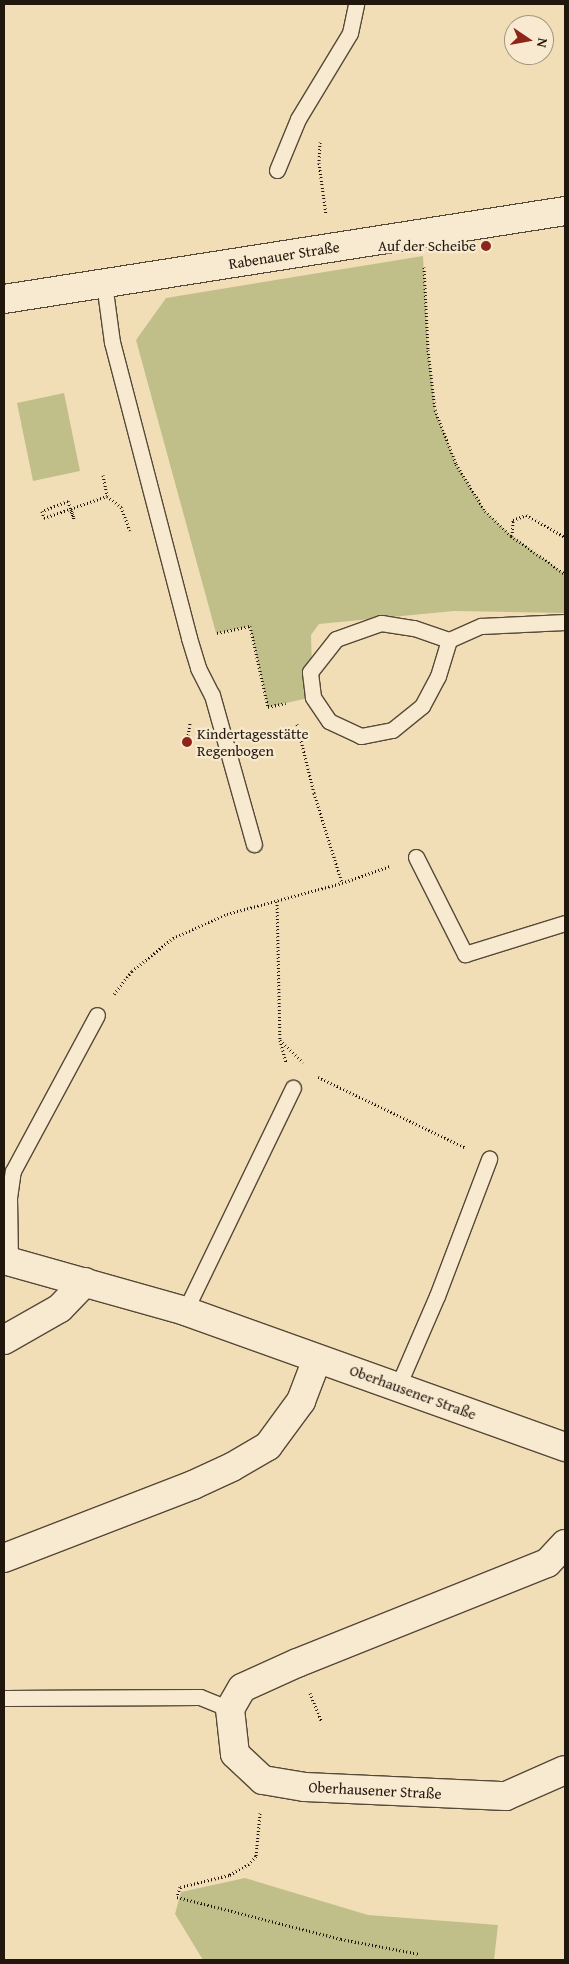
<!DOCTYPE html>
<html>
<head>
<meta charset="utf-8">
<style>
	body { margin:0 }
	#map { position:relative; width:569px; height:1964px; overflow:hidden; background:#f2deb6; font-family:"Gentium Book Plus",serif }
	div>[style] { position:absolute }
	.green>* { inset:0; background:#c1bf89 }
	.path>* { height:3px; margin-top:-1.5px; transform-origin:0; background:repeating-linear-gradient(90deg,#22170d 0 1px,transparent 0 3.5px) }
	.roads { filter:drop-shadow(1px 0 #564937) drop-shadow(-1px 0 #564937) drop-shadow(0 1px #564937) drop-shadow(0 -1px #564937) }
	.lane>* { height:15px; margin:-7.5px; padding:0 7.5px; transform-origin:7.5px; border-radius:7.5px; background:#f7ead0 }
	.street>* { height:28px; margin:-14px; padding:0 14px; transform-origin:14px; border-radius:14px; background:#f7ead0 }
	.secondary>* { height:28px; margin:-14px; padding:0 14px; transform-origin:14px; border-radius:14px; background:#f7ead0 }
	.path-bridge>* { height:3px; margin-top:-1.5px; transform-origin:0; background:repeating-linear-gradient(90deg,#22170d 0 1px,transparent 0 3.5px) }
	.dots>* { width:14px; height:14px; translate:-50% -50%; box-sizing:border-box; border:2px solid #f7ead0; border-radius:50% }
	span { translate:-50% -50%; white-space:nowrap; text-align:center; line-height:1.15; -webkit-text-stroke:4.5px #f7ead0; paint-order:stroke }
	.poi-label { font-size:15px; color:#22170d }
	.right { translate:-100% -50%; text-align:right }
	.left { translate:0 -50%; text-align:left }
	.street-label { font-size:15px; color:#22170d }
	.frame { position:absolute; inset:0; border:5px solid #22170d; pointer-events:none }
	.north { position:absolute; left:504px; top:15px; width:50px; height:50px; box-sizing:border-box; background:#f7ead0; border:1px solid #a29682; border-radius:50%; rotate:102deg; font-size:14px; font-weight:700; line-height:20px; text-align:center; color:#22170d }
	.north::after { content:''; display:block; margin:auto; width:18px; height:22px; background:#8f2418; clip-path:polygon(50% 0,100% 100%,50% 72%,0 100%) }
</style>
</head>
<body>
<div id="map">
	<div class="green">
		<div style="clip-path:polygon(423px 256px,428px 350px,435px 410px,456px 464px,485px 511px,512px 536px,565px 574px,565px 613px,454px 611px,319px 624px,311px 635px,313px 697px,268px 707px,250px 626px,216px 633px,136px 340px,166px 298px)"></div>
		<div style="clip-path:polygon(64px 393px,80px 471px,33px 481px,17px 403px)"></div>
		<div style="clip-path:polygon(245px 1878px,368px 1915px,498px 1925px,494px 1960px,203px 1960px,175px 1914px,181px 1892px)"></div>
	</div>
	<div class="path">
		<div style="left:320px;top:142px;width:21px;rotate:93deg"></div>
		<div style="left:319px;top:163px;width:52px;rotate:82.3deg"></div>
		<div style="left:424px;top:267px;width:83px;rotate:87.2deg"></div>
		<div style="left:428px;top:350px;width:60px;rotate:83.3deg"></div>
		<div style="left:435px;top:410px;width:58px;rotate:68.7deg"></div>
		<div style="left:456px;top:464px;width:55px;rotate:58.3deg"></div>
		<div style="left:485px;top:511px;width:36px;rotate:44deg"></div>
		<div style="left:511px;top:536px;width:66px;rotate:35.1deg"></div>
		<div style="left:103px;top:475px;width:21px;rotate:79deg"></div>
		<div style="left:107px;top:496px;width:18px;rotate:38deg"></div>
		<div style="left:121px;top:507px;width:25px;rotate:69deg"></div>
		<div style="left:68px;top:501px;width:28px;rotate:159deg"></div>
		<div style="left:42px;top:511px;width:7px;rotate:74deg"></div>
		<div style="left:44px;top:518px;width:67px;rotate:-19.2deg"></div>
		<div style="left:71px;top:509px;width:10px;rotate:73deg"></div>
		<div style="left:512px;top:536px;width:16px;rotate:-86deg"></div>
		<div style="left:513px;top:520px;width:14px;rotate:-21deg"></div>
		<div style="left:526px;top:515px;width:45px;rotate:29.4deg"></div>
		<div style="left:217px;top:633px;width:34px;rotate:-12deg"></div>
		<div style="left:250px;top:626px;width:83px;rotate:77.5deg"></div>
		<div style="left:268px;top:707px;width:18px;rotate:-13deg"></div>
		<div style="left:297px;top:724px;width:71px;rotate:76.2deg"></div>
		<div style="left:314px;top:793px;width:94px;rotate:72.7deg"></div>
		<div style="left:342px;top:883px;width:51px;rotate:-19.5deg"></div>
		<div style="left:187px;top:742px;width:19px;rotate:-81deg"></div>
		<div style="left:277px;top:901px;width:139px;rotate:88.8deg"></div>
		<div style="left:280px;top:1040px;width:23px;rotate:75deg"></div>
		<div style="left:114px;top:994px;width:29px;rotate:-52deg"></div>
		<div style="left:132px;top:971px;width:53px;rotate:-38.8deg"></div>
		<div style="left:173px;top:938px;width:59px;rotate:-24deg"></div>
		<div style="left:227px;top:914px;width:119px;rotate:-15.1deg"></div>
		<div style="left:280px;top:1040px;width:32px;rotate:44deg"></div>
		<div style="left:318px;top:1077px;width:164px;rotate:25.6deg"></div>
		<div style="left:310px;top:1693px;width:31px;rotate:68deg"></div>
		<div style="left:260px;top:1813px;width:43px;rotate:95.3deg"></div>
		<div style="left:256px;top:1856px;width:11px;rotate:131deg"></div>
		<div style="left:249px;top:1864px;width:23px;rotate:151deg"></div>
		<div style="left:229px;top:1875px;width:50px;rotate:166.2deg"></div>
		<div style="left:180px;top:1887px;width:10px;rotate:107deg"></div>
		<div style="left:177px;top:1897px;width:169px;rotate:14.4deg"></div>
		<div style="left:341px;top:1939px;width:80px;rotate:10.8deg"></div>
	</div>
	<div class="roads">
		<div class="lane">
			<div style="left:277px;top:170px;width:55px;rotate:-67.6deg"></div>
			<div style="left:298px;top:119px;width:100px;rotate:-58.8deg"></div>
			<div style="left:350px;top:33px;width:30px;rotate:-78deg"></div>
			<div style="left:104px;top:283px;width:60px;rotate:82.3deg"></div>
			<div style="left:112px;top:342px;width:306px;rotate:75.4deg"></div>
			<div style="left:189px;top:638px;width:31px;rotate:73deg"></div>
			<div style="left:198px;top:668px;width:30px;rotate:63deg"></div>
			<div style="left:212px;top:695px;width:155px;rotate:74.3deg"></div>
			<div style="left:449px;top:640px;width:38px;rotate:107deg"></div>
			<div style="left:438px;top:676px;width:34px;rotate:118deg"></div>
			<div style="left:422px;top:706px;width:38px;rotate:141deg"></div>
			<div style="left:392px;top:730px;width:32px;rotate:169deg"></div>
			<div style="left:361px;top:736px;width:35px;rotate:-155deg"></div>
			<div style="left:329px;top:721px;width:29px;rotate:-124deg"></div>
			<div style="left:313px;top:697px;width:25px;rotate:-97deg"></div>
			<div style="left:310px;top:672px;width:42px;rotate:-51.8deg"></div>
			<div style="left:336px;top:639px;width:48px;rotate:-19.6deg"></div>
			<div style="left:381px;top:623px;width:33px;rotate:9deg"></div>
			<div style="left:414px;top:628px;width:37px;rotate:19deg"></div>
			<div style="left:449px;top:640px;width:35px;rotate:-24deg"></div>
			<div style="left:481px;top:626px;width:84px;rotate:-2.7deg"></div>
			<div style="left:416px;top:857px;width:109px;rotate:63.2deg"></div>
			<div style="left:465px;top:954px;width:105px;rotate:-17.2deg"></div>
			<div style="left:10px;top:1261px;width:63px;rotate:-90.9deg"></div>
			<div style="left:9px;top:1198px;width:27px;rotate:-82deg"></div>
			<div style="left:13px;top:1171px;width:177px;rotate:-61.7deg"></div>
			<div style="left:185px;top:1311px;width:248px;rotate:-64.2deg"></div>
			<div style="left:398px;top:1386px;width:98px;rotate:-66.6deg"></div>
			<div style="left:437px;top:1296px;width:147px;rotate:-69.2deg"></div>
			<div style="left:4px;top:1698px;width:196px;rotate:-0.3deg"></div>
			<div style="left:200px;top:1697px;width:32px;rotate:22deg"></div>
		</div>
		<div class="street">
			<div style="left:4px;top:1260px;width:188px;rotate:15.7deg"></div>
			<div style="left:185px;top:1311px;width:404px;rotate:19.7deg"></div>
			<div style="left:4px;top:1340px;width:64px;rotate:-29.7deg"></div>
			<div style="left:60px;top:1308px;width:36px;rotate:-46deg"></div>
			<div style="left:565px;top:1544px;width:26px;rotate:133deg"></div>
			<div style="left:547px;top:1563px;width:269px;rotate:158.2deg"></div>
			<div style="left:297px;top:1663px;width:60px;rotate:155.6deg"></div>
			<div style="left:242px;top:1688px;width:24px;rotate:120deg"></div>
			<div style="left:230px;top:1709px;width:45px;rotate:83.7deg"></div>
			<div style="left:235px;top:1754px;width:38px;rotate:43deg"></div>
			<div style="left:263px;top:1780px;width:43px;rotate:9.5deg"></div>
			<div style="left:305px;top:1787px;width:201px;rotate:2.6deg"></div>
			<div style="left:506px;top:1796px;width:64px;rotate:-23.8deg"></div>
			<div style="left:4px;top:1558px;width:203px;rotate:-21.1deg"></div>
			<div style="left:193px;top:1485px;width:43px;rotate:-24.8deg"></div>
			<div style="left:232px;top:1467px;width:42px;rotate:-30.3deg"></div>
			<div style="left:268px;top:1446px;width:56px;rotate:-53.7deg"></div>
			<div style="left:301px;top:1401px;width:45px;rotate:-69.1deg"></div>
		</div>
		<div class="secondary">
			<div style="left:4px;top:299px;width:568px;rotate:-8.91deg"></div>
		</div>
	</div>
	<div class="path-bridge">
		<div style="left:68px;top:501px;width:19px;rotate:72deg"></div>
	</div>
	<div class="dots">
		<div style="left:486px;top:246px;background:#8f2418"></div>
		<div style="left:187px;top:742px;background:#8f2418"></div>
	</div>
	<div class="poi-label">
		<span class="right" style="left:476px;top:246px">Auf der Scheibe</span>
		<span class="left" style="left:197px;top:742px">Kindertagesstätte<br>Regenbogen</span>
	</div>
	<div class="street-label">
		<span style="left:284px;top:255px;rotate:-9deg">Rabenauer Straße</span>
		<span style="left:413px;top:1392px;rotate:20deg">Oberhausener Straße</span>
		<span style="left:375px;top:1790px;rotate:3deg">Oberhausener Straße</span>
	</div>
	<div class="frame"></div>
	<div class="north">N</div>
</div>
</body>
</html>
